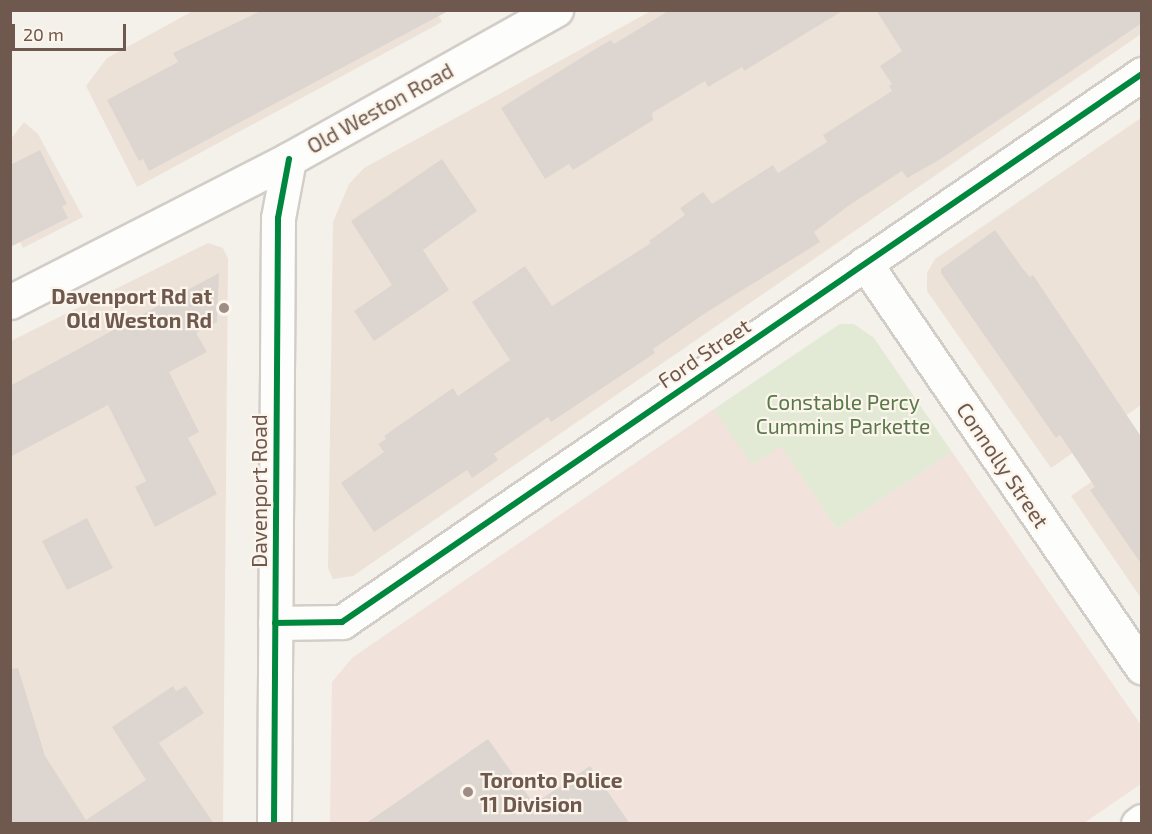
<!DOCTYPE html>
<html>
<head>
<meta charset="utf-8">
<style>
	body { margin:0 }
	#map { position:relative; width:1152px; height:834px; overflow:hidden; background:#f4f0ea; font-family:"Exo 2",sans-serif }
	div>[style] { position:absolute }
	.residential>* { inset:0; background:#ede2d8 }
	.commercial>* { inset:0; background:#f1e2db }
	.green>* { inset:0; background:#e2ead6 }
	.building>* { inset:0; background:#ddd6d0 }
	.roads { filter:drop-shadow(2px 0 #d3cdc8) drop-shadow(-2px 0 #d3cdc8) drop-shadow(0 2px #d3cdc8) drop-shadow(0 -2px #d3cdc8) }
	.street>* { height:33px; margin:-16.5px; padding:0 16.5px; transform-origin:16.5px; border-radius:16.5px; background:#fdfdfc }
	.secondary>* { height:33px; margin:-16.5px; padding:0 16.5px; transform-origin:16.5px; border-radius:16.5px; background:#fdfdfc }
	.cycleway>* { height:6px; margin:-3px; padding:0 3px; transform-origin:3px; border-radius:3px; background:#00873e }
	.dots>* { width:16px; height:16px; translate:-50% -50%; box-sizing:border-box; border:3px solid #fcf5eb; border-radius:50% }
	span { translate:-50% -50%; white-space:nowrap; text-align:center; line-height:1.15; -webkit-text-stroke:4.5px #fcf5eb; paint-order:stroke }
	.street-label { font-size:21px; color:#6f584e }
	.poi-label { font-size:21px; color:#6f584e; font-weight:700 }
	.right { translate:-100% -50%; text-align:right }
	.left { translate:0 -50%; text-align:left }
	.park-label { font-size:21px; color:#5a794b }
	.frame { position:absolute; inset:0; border:12px solid #6f584e; pointer-events:none }
	.scale { position:absolute; left:12px; top:24px; width:114px; height:27px; box-sizing:border-box; border:3px solid #6f584e; border-top:0; padding-left:8px; font-size:18px; line-height:21px; white-space:nowrap; color:#6f584e; -webkit-text-stroke:4px #fcf5eb; paint-order:stroke }
</style>
</head>
<body>
<div id="map">
	<div class="residential">
		<div style="clip-path:polygon(436px 10px,442px 22px,137px 187px,86px 86px,107px 58px,193px 11px)"></div>
		<div style="clip-path:polygon(651px 11px,1141px 11px,1141px 34px,353px 576px,333px 579px,328px 568px,333px 222px,349px 184px,364px 168px)"></div>
		<div style="clip-path:polygon(1141px 118px,1141px 405px,1051px 468px,927px 291px,927px 273px,935px 259px)"></div>
		<div style="clip-path:polygon(24px 122px,38px 134px,83px 217px,23px 248px,11px 223px,11px 139px)"></div>
		<div style="clip-path:polygon(208px 243px,223px 248px,228px 259px,223px 823px,11px 824px,11px 341px)"></div>
		<div style="clip-path:polygon(1141px 447px,1141px 598px,1071px 496px)"></div>
	</div>
	<div class="commercial">
		<div style="clip-path:polygon(714px 409px,730px 431px,781px 445px,837px 529px,952px 452px,1141px 725px,1141px 784px,1084px 823px,330px 824px,332px 682px,352px 658px)"></div>
	</div>
	<div class="green">
		<div style="clip-path:polygon(840px 324px,854px 324px,874px 338px,952px 452px,837px 529px,781px 446px,752px 465px,714px 409px)"></div>
	</div>
	<div class="building">
		<div style="clip-path:polygon(263px 10px,450px 10px,149px 171px,143px 159px,139px 161px,107px 100px,178px 62px,173px 53px)"></div>
		<div style="clip-path:polygon(670px 10px,844px 10px,744px 71px,742px 67px,708px 87px,705px 81px,652px 113px,653px 120px,573px 170px,569px 164px,545px 179px,501px 108px,592px 51px,611px 40px,614px 44px)"></div>
		<div style="clip-path:polygon(876px 10px,1142px 10px,1142px 23px,939px 160px,907px 178px,902px 171px,848px 206px,814px 232px,820px 242px,707px 312px,653px 349px,655px 353px,551px 422px,548px 417px,494px 454px,498px 460px,472px 478px,467px 470px,374px 532px,341px 483px,384px 452px,378px 444px,386px 439px,384px 436px,453px 388px,458px 396px,510px 360px,472px 302px,525px 266px,552px 306px,651px 243px,649px 241px,685px 215px,680px 208px,703px 192px,712px 204px,773px 165px,778px 173px,827px 142px,823px 135px,892px 91px,889px 86px,892px 84px,880px 66px,902px 51px)"></div>
		<div style="clip-path:polygon(40px 150px,67px 204px,62px 206px,68px 218px,10px 247px,10px 165px)"></div>
		<div style="clip-path:polygon(442px 159px,477px 211px,423px 250px,449px 290px,374px 341px,354px 311px,392px 285px,351px 221px)"></div>
		<div style="clip-path:polygon(995px 230px,1023px 269px,1030px 277px,1033px 275px,1142px 438px,1142px 565px,1090px 490px,1095px 487px,1060px 435px,1056px 438px,941px 273px,941px 269px)"></div>
		<div style="clip-path:polygon(219px 273px,217px 322px,196px 333px,207px 352px,169px 372px,199px 432px,188px 438px,217px 494px,155px 527px,135px 487px,146px 481px,108px 405px,10px 457px,10px 386px)"></div>
		<div style="clip-path:polygon(87px 518px,113px 568px,67px 590px,42px 541px)"></div>
		<div style="clip-path:polygon(18px 668px,45px 756px,86px 820px,146px 780px,112px 727px,173px 686px,176px 691px,186px 686px,204px 713px,159px 743px,214px 824px,10px 824px,10px 669px)"></div>
		<div style="clip-path:polygon(488px 739px,534px 804px,590px 766px,630px 824px,365px 824px)"></div>
	</div>
	<div class="roads">
		<div class="street">
			<div style="left:865px;top:263px;width:490px;rotate:55.6deg"></div>
			<div style="left:10px;top:302px;width:314px;rotate:-27.1deg"></div>
			<div style="left:275px;top:623px;width:67px;rotate:-0.9deg"></div>
			<div style="left:342px;top:622px;width:970px;rotate:-34.41deg"></div>
			<div style="left:1138px;top:824px;width:5px;rotate:-37deg"></div>
		</div>
		<div class="secondary">
			<div style="left:274px;top:824px;width:606px;rotate:-89.62deg"></div>
			<div style="left:278px;top:218px;width:60px;rotate:-79.4deg"></div>
			<div style="left:289px;top:159px;width:306px;rotate:-29.2deg"></div>
		</div>
	</div>
	<div class="cycleway">
		<div style="left:275px;top:623px;width:67px;rotate:-0.9deg"></div>
		<div style="left:342px;top:622px;width:970px;rotate:-34.41deg"></div>
		<div style="left:274px;top:824px;width:606px;rotate:-89.62deg"></div>
		<div style="left:278px;top:218px;width:60px;rotate:-79.4deg"></div>
	</div>
	<div class="dots">
		<div style="left:224px;top:308px;background:#9e8d85"></div>
		<div style="left:468px;top:792px;background:#9e8d85"></div>
	</div>
	<div class="street-label">
		<span style="left:380px;top:108px;rotate:-29deg">Old Weston Road</span>
		<span style="left:704px;top:353px;rotate:-34deg">Ford Street</span>
		<span style="left:1003px;top:465px;rotate:56deg">Connolly Street</span>
		<span style="left:259px;top:491px;rotate:-90deg">Davenport Road</span>
	</div>
	<div class="poi-label">
		<span class="right" style="left:212px;top:308px">Davenport Rd at<br>Old Weston Rd</span>
		<span class="left" style="left:480px;top:792px">Toronto Police<br>11 Division</span>
	</div>
	<div class="park-label">
		<span style="left:843px;top:414px">Constable Percy<br>Cummins Parkette</span>
	</div>
	<div class="frame"></div>
	<div class="scale">20 m</div>
</div>
</body>
</html>
